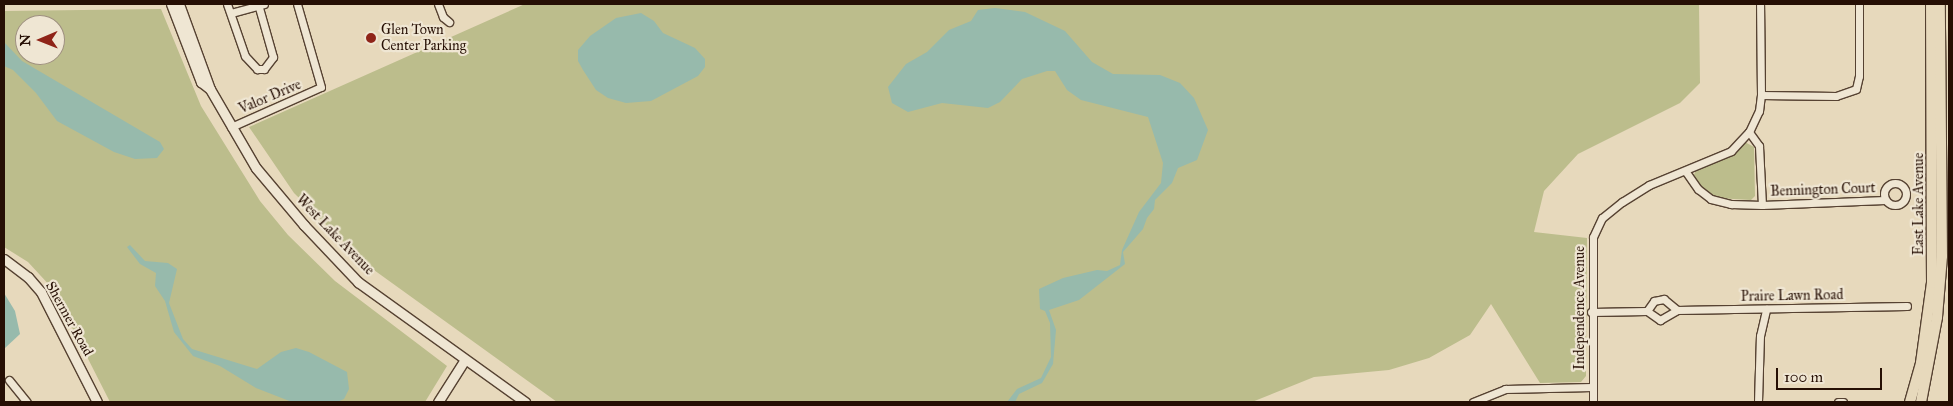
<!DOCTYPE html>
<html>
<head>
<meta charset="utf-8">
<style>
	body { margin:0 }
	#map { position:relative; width:1953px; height:406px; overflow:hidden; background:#e7d9bc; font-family:"IM FELL Great Primer",serif }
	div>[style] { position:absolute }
	.green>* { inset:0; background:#bcbd8c }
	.water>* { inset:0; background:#97baac }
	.roads { filter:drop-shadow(1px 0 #564232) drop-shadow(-1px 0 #564232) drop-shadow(0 1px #564232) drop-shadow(0 -1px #564232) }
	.minor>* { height:7px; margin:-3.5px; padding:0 3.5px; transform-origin:3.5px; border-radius:3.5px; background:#efe6d3 }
	.minor>.ring { margin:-3.5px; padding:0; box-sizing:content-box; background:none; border:7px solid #efe6d3; border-radius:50% }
	.tertiary>* { height:9px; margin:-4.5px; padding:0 4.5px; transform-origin:4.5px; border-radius:4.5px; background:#efe6d3 }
	.primary>* { height:10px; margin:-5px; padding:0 5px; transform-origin:5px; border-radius:5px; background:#e7d9bc }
	.dots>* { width:14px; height:14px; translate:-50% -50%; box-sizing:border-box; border:2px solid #efe6d3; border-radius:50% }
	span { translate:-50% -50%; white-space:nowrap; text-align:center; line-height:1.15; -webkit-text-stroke:4.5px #efe6d3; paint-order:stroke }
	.poi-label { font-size:14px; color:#260f04 }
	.left { translate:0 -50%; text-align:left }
	.street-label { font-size:14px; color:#260f04 }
	.frame { position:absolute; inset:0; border:5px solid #260f04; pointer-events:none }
	.north { position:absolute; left:15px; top:15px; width:50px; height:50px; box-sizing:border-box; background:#efe6d3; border:1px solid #9f9080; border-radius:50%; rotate:269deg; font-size:14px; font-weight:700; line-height:20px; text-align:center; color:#260f04 }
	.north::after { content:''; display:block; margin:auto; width:18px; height:22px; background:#8f2418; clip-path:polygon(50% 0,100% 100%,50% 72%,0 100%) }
	.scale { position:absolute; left:1776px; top:368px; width:106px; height:22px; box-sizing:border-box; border:2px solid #260f04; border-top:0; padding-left:6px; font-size:15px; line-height:18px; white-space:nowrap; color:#260f04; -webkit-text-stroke:4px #efe6d3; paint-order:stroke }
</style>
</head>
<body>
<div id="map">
	<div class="green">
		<div style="clip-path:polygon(525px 4px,1699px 4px,1700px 83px,1680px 103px,1578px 154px,1544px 191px,1534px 232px,1587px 238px,1586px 376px,1581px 382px,1540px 383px,1491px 304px,1470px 335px,1429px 358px,1389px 370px,1314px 377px,1252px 402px,557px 402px,367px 265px,294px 193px,249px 127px)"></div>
		<div style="clip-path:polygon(evenodd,161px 9px,201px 106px,260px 201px,288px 235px,335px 281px,447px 366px,425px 402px,110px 402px,52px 288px,28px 262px,4px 247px,4px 11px,161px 9px,25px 25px,55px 25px,55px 55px,25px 55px,25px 25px)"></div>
		<div style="clip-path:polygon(1743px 141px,1754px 147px,1755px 196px,1751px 200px,1717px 198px,1703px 189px,1693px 177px,1696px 170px,1719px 160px)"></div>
	</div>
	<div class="water">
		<div style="clip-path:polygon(995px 8px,1025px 12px,1065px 31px,1092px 62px,1113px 74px,1160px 75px,1180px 83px,1194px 98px,1208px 130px,1197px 160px,1178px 168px,1172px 183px,1155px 200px,1154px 209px,1147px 218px,1143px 229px,1123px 252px,1125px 264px,1079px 300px,1049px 310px,1056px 330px,1053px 364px,1042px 383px,1019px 394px,1015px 402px,1007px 402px,1017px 389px,1041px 378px,1051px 357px,1050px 323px,1045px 311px,1040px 309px,1039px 289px,1063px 278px,1097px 270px,1107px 271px,1120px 265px,1122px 250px,1139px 212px,1161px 183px,1163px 163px,1148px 117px,1081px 100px,1067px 90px,1055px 71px,1047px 71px,1022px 79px,1000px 102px,988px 108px,942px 103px,908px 112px,892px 103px,888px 87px,906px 64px,927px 52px,949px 30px,971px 21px,978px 10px)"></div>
		<div style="clip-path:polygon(641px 13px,654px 21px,663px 33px,695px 48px,705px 59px,705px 67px,698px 76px,651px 101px,626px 103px,608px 98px,596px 90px,583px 70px,578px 61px,578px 50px,590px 36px,616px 18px)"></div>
		<div style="clip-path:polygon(4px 42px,22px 61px,160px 142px,164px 149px,157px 158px,135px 159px,114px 152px,57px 121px,36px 93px,13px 70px,4px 66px)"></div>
		<div style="clip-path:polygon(130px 245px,145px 261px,168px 263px,177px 269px,169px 303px,183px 339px,192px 349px,257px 369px,281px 352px,296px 348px,309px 352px,347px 372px,349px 389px,344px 399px,337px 402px,292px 402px,256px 388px,220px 366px,193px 356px,174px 332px,165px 301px,155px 286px,156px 273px,140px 264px,127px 247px)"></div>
		<div style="clip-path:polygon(4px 293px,15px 311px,20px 334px,4px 349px)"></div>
	</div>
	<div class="roads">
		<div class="minor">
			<div style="left:227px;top:4px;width:55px;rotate:70.9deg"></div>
			<div style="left:245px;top:56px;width:18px;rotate:47deg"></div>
			<div style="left:257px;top:69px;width:7px"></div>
			<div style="left:264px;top:69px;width:15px;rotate:-53deg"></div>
			<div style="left:273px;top:57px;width:55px;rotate:-105.8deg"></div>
			<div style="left:438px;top:4px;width:14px;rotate:69deg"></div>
			<div style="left:443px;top:17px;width:8px;rotate:40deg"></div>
			<div style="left:231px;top:13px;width:34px;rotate:-15deg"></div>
			<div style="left:1761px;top:95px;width:75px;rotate:0.8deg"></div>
			<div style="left:1836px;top:96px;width:21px;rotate:-19deg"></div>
			<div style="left:1856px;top:89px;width:13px;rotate:-77deg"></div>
			<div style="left:1859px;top:76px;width:72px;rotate:-90deg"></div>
			<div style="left:231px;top:127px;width:98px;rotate:-24deg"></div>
			<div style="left:321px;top:87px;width:86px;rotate:-106.1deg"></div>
			<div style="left:1749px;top:132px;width:17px;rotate:54deg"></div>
			<div style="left:1759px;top:146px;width:59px;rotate:87.1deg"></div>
			<div style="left:1762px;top:205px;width:123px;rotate:-2.3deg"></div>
			<div style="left:1686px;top:172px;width:21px;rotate:55deg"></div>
			<div style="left:1698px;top:189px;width:16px;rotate:38deg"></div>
			<div style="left:1711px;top:199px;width:21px;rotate:14deg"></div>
			<div style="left:1731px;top:204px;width:31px;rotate:2deg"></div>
			<div class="ring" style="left:1884px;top:183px;width:15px;height:15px"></div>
			<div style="left:1677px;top:310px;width:230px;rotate:-1deg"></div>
			<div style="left:1591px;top:312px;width:56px;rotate:-1deg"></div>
			<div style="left:1647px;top:311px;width:16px;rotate:35deg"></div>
			<div style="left:1660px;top:320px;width:20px;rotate:-30deg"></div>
			<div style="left:1677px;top:310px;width:17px;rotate:-140deg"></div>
			<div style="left:1664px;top:299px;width:10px;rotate:169deg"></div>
			<div style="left:1654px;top:301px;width:12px;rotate:125deg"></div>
			<div style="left:9px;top:380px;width:28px;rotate:51deg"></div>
			<div style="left:1473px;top:402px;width:35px;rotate:-22deg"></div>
			<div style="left:1505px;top:389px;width:87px;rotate:-1.3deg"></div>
			<div style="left:1593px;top:402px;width:165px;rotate:-90deg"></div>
			<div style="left:1593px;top:237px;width:21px;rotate:-65deg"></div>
			<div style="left:1602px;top:218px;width:26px;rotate:-39deg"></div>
			<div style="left:1622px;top:202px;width:32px;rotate:-32deg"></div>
			<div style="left:1649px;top:185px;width:89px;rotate:-22.5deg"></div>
			<div style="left:1731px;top:151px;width:26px;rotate:-47deg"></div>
			<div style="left:1749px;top:132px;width:23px;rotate:-65deg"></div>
			<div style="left:1759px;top:111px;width:16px;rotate:-83deg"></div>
			<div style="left:1761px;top:95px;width:91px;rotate:-90.6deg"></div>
			<div style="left:1758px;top:402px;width:66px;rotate:-88.3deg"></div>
			<div style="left:1760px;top:336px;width:28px;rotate:-77deg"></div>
			<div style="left:1838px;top:402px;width:5px"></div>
		</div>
		<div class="tertiary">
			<div style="left:171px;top:4px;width:84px;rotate:69deg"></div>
			<div style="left:201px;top:82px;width:11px;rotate:38deg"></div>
			<div style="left:210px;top:89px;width:91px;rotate:59.8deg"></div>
			<div style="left:256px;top:168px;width:75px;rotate:49.9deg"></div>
			<div style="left:304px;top:225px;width:79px;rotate:46.5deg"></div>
			<div style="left:358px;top:282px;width:206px;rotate:35.7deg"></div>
			<div style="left:179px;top:4px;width:90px;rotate:70deg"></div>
			<div style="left:4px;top:259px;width:30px;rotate:37deg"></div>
			<div style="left:28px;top:277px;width:20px;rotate:49deg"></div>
			<div style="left:41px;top:292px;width:123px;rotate:63deg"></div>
			<div style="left:438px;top:402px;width:49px;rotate:-57.6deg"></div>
		</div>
		<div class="primary">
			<div style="left:1910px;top:402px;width:41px;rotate:-74.2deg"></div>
			<div style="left:1921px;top:363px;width:81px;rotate:-82.2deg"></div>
			<div style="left:1932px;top:283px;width:279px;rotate:-90.2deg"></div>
			<div style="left:1921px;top:402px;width:86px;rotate:-79.3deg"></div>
			<div style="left:1937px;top:317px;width:61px;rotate:-85.3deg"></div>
			<div style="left:1942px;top:256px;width:252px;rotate:-90.5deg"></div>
		</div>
	</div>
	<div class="dots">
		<div style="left:371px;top:38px;background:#8f2418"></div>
	</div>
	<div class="poi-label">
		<span class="left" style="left:381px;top:38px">Glen Town<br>Center Parking</span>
	</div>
	<div class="street-label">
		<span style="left:270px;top:97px;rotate:-23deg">Valor Drive</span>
		<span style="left:1823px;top:190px;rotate:-2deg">Bennington Court</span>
		<span style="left:1919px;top:204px;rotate:-90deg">East Lake Avenue</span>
		<span style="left:335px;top:235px;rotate:46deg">West Lake Avenue</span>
		<span style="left:1792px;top:296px;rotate:-1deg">Praire Lawn Road</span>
		<span style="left:1580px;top:308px;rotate:-90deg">Independence Avenue</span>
		<span style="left:69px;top:319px;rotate:61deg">Shermer Road</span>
	</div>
	<div class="frame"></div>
	<div class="north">N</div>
	<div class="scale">100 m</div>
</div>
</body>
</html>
